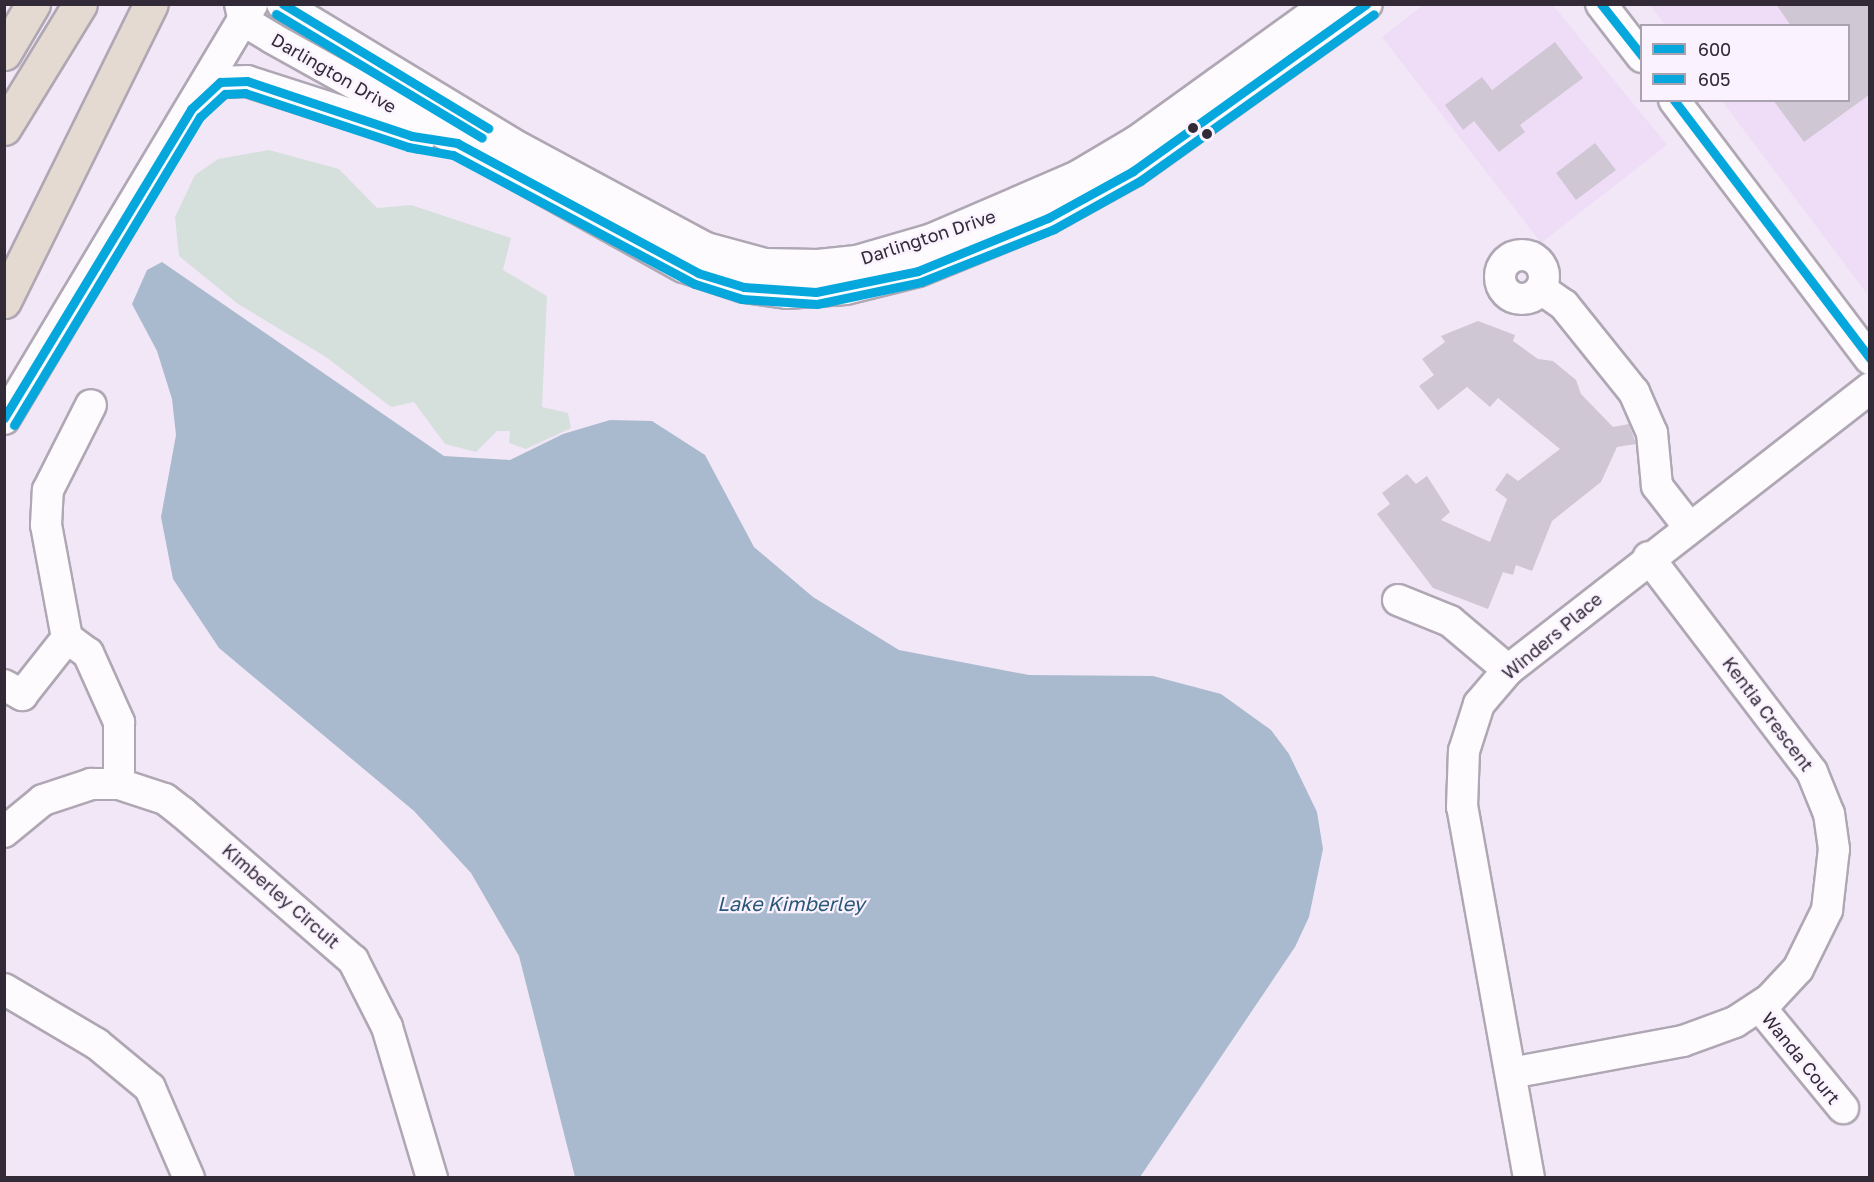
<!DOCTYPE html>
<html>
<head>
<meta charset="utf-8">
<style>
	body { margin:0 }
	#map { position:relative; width:1874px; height:1182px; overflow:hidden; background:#f2e7f7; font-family:"Golos Text",sans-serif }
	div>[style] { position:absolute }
	.built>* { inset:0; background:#efddf8 }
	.green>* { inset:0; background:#d5e0dc }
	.water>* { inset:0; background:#aabace }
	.building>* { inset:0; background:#cfc7d3 }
	.roads { filter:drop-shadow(2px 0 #afa7b3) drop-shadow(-2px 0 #afa7b3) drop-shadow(0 2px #afa7b3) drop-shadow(0 -2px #afa7b3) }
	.minor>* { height:30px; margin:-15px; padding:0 15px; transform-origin:15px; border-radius:15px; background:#fdfbfe }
	.minor>.ring { margin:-15px; padding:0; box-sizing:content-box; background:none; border:30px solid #fdfbfe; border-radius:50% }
	.highway>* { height:33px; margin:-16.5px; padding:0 16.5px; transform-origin:16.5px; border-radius:16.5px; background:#e5dad1 }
	.bus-1>* { height:9px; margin:-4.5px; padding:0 4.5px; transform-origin:4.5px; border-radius:4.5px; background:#05a7dc }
	.bus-2>* { height:9px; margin:-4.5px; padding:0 4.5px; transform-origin:4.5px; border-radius:4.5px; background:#05a7dc }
	.dots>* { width:16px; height:16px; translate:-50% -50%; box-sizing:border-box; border:3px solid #faf2ff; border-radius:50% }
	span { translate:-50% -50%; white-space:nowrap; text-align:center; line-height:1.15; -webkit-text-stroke:4.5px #faf2ff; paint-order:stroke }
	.street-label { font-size:18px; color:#322a36 }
	.water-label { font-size:20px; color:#295877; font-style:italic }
	.frame { position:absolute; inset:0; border:6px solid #322a36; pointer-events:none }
	.legend { position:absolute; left:1640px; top:24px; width:210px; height:78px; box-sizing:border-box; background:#faf2ff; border:2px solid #aaa2af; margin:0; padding:8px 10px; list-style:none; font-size:18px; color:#322a36 }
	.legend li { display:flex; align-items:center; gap:12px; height:30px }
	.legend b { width:30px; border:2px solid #aaa2af }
</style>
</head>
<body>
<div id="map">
	<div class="built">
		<div style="clip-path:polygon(1423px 5px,1553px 5px,1667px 145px,1541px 243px,1382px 37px)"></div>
		<div style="clip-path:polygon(1650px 5px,1869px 5px,1867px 294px,1722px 101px,1848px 100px,1848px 26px,1665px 25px)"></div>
	</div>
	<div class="green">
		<div style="clip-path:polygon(269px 150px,339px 169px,377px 208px,411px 205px,511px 238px,503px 270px,547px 296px,542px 407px,568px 413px,571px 428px,526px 449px,509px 443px,510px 431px,497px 431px,476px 452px,445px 444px,414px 402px,391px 407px,326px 357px,238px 304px,179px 256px,175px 217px,195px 175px,218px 159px)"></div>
	</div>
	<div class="water">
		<div style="clip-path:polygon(162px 262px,444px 456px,510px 460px,563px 434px,610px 420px,652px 421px,705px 455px,754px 547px,813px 597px,899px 650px,1029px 675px,1153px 676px,1221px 694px,1271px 730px,1289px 754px,1317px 812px,1323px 849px,1309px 917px,1295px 947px,1140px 1177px,575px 1177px,519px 956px,471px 873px,414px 811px,219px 648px,173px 579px,161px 517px,176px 435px,172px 399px,157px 351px,132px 304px,147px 270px)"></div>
	</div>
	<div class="building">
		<div style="clip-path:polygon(1776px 4px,1869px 4px,1869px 95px,1804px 142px,1773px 100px,1848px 100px,1848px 26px,1791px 26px)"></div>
		<div style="clip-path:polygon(1555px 42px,1583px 78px,1520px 125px,1525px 132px,1499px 152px,1474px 121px,1463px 130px,1445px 105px,1482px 77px,1492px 90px)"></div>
		<div style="clip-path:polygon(1595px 143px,1616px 170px,1576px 200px,1556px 173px)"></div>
		<div style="clip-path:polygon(1478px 321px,1515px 335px,1513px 341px,1538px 359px,1553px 361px,1576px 380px,1581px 394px,1613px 427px,1629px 424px,1636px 444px,1617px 447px,1601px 482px,1552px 521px,1532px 571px,1516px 565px,1513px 575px,1503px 572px,1488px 609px,1433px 588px,1377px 514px,1390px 504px,1382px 493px,1407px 474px,1416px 484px,1427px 476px,1450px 512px,1441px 520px,1490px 542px,1507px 499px,1495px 490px,1507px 473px,1518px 481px,1560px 449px,1498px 398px,1490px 407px,1467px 387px,1438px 410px,1419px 386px,1434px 375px,1422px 359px,1445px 342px,1441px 336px)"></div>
	</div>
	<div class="roads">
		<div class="minor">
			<div style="left:240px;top:4px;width:17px;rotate:77deg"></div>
			<div style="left:244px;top:21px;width:33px;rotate:31deg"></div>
			<div style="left:272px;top:38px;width:471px;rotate:29.1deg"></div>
			<div style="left:684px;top:267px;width:63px;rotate:18.4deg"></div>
			<div style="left:744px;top:287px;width:43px;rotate:7.9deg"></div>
			<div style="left:787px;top:293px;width:59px;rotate:-3.9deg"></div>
			<div style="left:846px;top:289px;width:74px;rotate:-14deg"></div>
			<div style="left:918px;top:271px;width:140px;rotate:-22.2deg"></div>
			<div style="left:1048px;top:218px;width:97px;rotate:-28.9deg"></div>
			<div style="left:1133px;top:171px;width:287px;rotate:-35.5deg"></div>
			<div style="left:282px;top:4px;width:278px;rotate:31.2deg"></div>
			<div style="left:520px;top:148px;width:211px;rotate:28.3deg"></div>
			<div style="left:706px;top:248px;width:61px;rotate:15.2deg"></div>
			<div style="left:765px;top:264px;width:53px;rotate:1.1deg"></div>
			<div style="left:818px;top:265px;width:39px;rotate:-6deg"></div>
			<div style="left:857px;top:261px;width:78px;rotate:-16.3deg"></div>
			<div style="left:932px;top:239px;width:159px;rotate:-23.3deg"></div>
			<div style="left:1078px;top:176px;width:69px;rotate:-30.7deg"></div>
			<div style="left:1137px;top:141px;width:234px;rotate:-35.8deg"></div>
			<div style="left:1601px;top:4px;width:67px;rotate:52.3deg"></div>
			<div style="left:1674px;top:100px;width:325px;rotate:52.9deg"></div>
			<div style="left:198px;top:101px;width:29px;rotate:-41deg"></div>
			<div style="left:220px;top:82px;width:27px;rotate:-2deg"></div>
			<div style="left:247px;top:81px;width:183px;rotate:17.8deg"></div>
			<div class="ring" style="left:1500px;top:255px;width:14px;height:14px"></div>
			<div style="left:1541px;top:289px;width:28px;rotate:35deg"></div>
			<div style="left:1564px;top:305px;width:112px;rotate:51.2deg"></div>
			<div style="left:1634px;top:392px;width:45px;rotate:66.3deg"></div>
			<div style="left:1652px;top:433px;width:53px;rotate:84.6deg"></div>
			<div style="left:1657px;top:486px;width:51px;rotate:52.2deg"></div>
			<div style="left:4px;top:419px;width:483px;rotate:-59.1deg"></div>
			<div style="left:1398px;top:600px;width:56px;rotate:22deg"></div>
			<div style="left:1450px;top:621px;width:76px;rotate:40.2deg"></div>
			<div style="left:67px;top:638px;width:115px;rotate:-100.5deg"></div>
			<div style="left:46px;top:525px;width:35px;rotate:-87deg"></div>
			<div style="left:48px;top:490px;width:95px;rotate:-63.2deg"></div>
			<div style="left:4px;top:685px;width:21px;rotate:29deg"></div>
			<div style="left:22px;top:695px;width:73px;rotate:-51.7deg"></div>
			<div style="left:67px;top:638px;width:26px;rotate:36deg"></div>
			<div style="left:88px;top:653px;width:76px;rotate:65.8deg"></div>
			<div style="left:119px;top:722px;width:62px;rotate:90deg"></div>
			<div style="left:4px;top:832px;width:50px;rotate:-39.4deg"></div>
			<div style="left:43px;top:800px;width:51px;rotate:-18.4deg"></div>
			<div style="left:91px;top:784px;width:28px"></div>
			<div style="left:119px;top:784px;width:48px;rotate:18.1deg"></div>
			<div style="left:165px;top:799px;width:23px;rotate:38deg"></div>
			<div style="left:183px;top:813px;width:225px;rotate:40.9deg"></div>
			<div style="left:353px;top:960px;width:75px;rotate:63.1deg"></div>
			<div style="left:387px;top:1027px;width:158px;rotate:73.4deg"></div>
			<div style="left:4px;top:989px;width:108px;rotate:30.6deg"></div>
			<div style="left:97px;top:1044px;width:69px;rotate:39.7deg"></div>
			<div style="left:150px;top:1088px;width:98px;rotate:66.6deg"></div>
			<div style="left:1760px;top:1007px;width:131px;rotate:50.6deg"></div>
			<div style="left:1511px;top:1073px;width:175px;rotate:-10.5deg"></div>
			<div style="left:1683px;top:1041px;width:55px;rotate:-20.1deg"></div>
			<div style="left:1735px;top:1022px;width:42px;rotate:-33.3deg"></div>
			<div style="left:1770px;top:999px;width:41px;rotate:-47deg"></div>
			<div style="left:1798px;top:969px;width:66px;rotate:-63.8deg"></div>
			<div style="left:1827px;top:910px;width:61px;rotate:-83.5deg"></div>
			<div style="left:1834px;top:849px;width:35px;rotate:-98deg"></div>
			<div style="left:1829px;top:814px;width:45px;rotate:-112deg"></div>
			<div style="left:1812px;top:772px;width:270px;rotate:-127.3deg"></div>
			<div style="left:1529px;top:1178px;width:377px;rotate:-100.2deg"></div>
			<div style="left:1462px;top:807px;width:56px;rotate:-88deg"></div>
			<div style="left:1464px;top:751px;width:49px;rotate:-72.3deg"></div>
			<div style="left:1479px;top:704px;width:45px;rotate:-49.5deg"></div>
			<div style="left:1508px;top:670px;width:459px;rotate:-37.9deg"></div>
		</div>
		<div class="highway">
			<div style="left:4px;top:53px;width:57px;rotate:-59.4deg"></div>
			<div style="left:4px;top:128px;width:145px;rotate:-58.5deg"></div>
			<div style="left:4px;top:301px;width:331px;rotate:-63.7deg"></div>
		</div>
	</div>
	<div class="bus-1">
		<div style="left:283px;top:4px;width:240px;rotate:31.2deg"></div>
		<div style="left:1601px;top:4px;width:66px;rotate:51.7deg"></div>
		<div style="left:1674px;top:100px;width:324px;rotate:52.8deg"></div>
		<div style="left:4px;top:418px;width:361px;rotate:-58.8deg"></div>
		<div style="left:191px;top:109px;width:40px;rotate:-43deg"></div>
		<div style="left:220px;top:82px;width:27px;rotate:-2deg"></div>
		<div style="left:247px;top:81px;width:174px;rotate:18.4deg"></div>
		<div style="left:412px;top:136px;width:46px;rotate:8.8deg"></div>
		<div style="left:457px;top:143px;width:274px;rotate:28.3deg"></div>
		<div style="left:698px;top:273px;width:48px;rotate:16.9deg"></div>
		<div style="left:744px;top:287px;width:72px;rotate:4deg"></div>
		<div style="left:816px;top:292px;width:104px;rotate:-11.6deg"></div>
		<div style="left:918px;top:271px;width:140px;rotate:-22.2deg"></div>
		<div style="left:1048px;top:218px;width:97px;rotate:-28.9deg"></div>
		<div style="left:1133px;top:171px;width:287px;rotate:-35.6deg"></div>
	</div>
	<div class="bus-2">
		<div style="left:276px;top:14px;width:240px;rotate:31deg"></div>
		<div style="left:14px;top:425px;width:360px;rotate:-58.9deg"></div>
		<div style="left:200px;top:117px;width:34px;rotate:-43deg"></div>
		<div style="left:225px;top:94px;width:20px;rotate:-3deg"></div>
		<div style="left:245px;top:93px;width:172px;rotate:18.3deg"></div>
		<div style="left:408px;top:147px;width:46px;rotate:10.1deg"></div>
		<div style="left:453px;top:155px;width:274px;rotate:28.1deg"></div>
		<div style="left:695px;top:284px;width:49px;rotate:17.7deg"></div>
		<div style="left:742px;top:299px;width:75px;rotate:3.8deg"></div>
		<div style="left:817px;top:304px;width:106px;rotate:-11.9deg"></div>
		<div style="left:921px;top:282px;width:143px;rotate:-21.7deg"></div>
		<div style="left:1054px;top:229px;width:98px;rotate:-29.2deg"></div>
		<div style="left:1140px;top:181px;width:287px;rotate:-35.5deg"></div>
	</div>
	<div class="dots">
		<div style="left:1193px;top:128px;background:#322a36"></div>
		<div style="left:1207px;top:134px;background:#322a36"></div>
	</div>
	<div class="street-label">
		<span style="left:334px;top:73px;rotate:30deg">Darlington Drive</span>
		<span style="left:928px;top:237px;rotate:-18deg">Darlington Drive</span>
		<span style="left:1552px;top:636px;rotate:-40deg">Winders Place</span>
		<span style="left:1768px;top:714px;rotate:53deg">Kentia Crescent</span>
		<span style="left:281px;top:896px;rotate:41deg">Kimberley Circuit</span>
		<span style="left:1801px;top:1058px;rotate:51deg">Wanda Court</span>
	</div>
	<div class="water-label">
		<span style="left:791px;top:903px">Lake Kimberley</span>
	</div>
	<div class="frame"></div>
	<ul class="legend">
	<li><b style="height:8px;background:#05a7dc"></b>600</li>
	<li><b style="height:8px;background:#05a7dc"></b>605</li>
	</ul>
</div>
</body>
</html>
